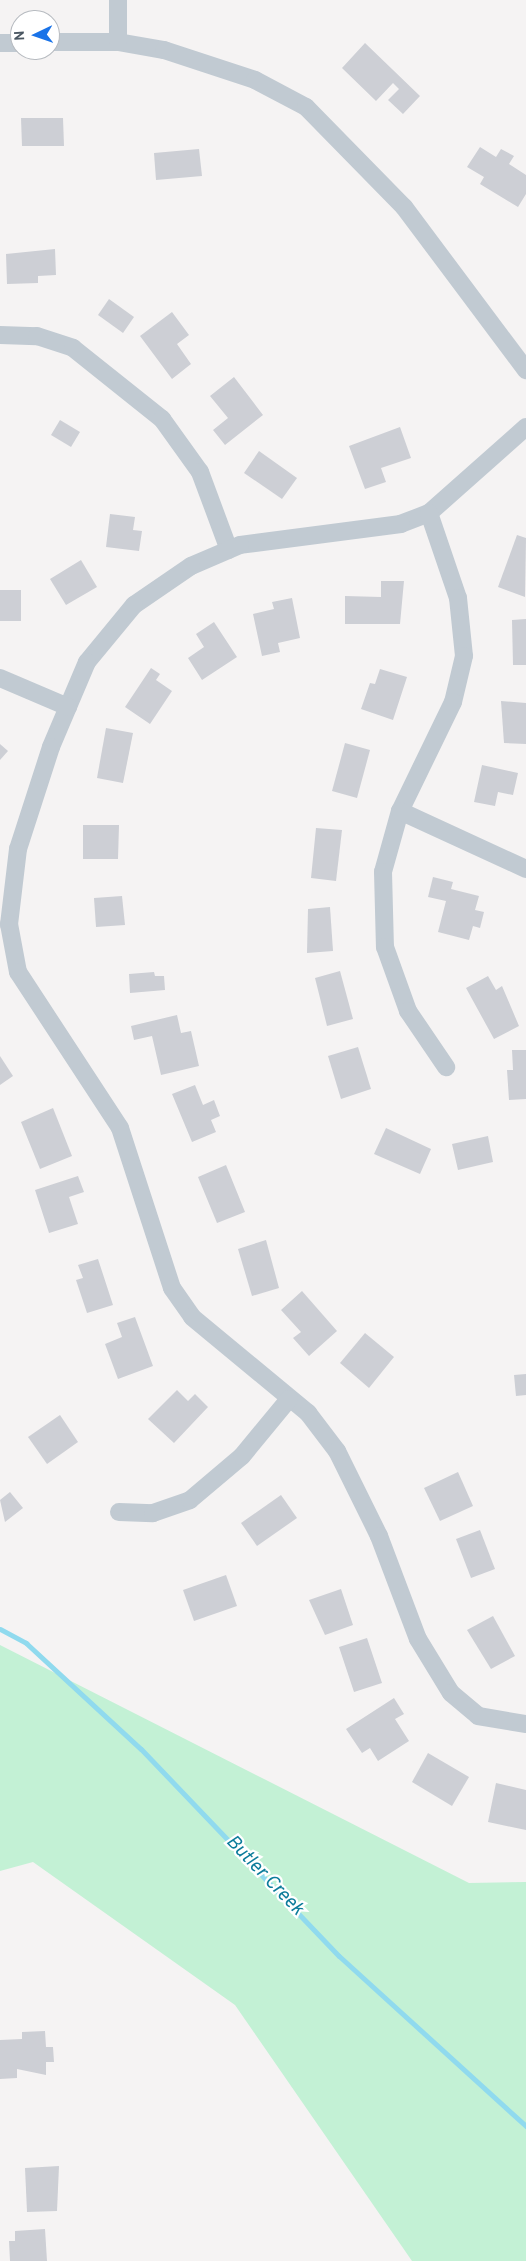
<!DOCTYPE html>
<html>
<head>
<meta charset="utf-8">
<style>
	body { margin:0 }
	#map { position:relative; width:526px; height:2261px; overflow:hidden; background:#f5f3f3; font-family:Overpass,sans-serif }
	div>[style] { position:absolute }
	.green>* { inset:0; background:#c3f1d5 }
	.stream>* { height:5px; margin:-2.5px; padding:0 2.5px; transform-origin:2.5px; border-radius:2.5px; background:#90daee }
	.building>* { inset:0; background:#cdcfd5 }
	.minor>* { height:18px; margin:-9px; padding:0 9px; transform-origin:9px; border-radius:9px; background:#c1cad2 }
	span { translate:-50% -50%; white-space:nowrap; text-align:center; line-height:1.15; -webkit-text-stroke:4.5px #fff; paint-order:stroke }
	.water-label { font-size:19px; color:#0c7c9b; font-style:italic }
	.north { position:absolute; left:10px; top:10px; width:50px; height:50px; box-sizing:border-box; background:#fff; border:1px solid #b7bbc0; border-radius:50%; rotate:267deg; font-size:14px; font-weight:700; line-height:20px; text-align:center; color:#4a5661 }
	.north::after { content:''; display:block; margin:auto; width:18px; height:22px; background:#1a73e8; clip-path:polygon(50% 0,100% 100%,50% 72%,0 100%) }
</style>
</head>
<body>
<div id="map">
	<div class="green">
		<div style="clip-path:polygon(0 1645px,469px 1883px,526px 1882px,526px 2261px,412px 2261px,235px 2005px,33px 1862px,0 1871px)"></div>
	</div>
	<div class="stream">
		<div style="left:0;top:1629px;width:30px;rotate:28deg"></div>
		<div style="left:26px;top:1643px;width:156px;rotate:42.7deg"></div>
		<div style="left:141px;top:1749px;width:286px;rotate:46.3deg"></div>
		<div style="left:339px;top:1956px;width:253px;rotate:42.3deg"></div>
	</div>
	<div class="building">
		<div style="clip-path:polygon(365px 43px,420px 96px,403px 114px,388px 100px,399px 89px,393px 83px,376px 101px,342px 68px)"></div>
		<div style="clip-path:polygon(21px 118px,63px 118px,64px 146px,22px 146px)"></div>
		<div style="clip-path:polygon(480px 147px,496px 157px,501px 149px,514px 156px,509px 164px,526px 175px,526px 194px,518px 207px,480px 184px,484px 177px,467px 167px)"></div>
		<div style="clip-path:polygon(199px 149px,202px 176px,156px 180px,154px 153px)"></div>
		<div style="clip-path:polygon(55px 249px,56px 275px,38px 276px,38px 283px,7px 284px,6px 254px)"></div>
		<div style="clip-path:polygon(109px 299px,134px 317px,123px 333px,98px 315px)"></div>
		<div style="clip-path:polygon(172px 312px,189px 335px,177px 344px,191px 364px,172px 379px,140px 336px)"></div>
		<div style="clip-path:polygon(234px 377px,263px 415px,225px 445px,213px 430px,228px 418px,210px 396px)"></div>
		<div style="clip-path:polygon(60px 420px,80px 432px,71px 447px,51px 435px)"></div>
		<div style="clip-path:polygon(400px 427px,411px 458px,381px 468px,386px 482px,365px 489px,349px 446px)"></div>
		<div style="clip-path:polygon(259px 451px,297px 478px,282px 499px,244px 473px)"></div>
		<div style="clip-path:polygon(110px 514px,135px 517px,133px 530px,142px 531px,139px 551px,106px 547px)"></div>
		<div style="clip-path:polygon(517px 535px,526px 538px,525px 597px,498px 587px)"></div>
		<div style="clip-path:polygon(81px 560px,97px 587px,66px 605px,50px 579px)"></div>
		<div style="clip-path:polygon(381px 581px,404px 581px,400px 624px,345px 624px,345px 596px,381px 597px)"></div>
		<div style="clip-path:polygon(0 590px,21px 590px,21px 621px,0 621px)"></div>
		<div style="clip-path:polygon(292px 598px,300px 638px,278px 643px,280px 652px,262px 656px,253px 614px,274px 609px,272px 602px)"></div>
		<div style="clip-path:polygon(526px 619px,526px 665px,513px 665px,512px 620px)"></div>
		<div style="clip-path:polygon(214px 622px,237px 657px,202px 680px,188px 658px,204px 647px,196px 634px)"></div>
		<div style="clip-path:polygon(151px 668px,160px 674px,156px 680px,172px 691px,150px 724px,125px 707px)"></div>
		<div style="clip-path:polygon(380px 669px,407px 677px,393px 720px,361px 709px,370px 683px,375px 684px)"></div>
		<div style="clip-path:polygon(501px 701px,526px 703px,526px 744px,504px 743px)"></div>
		<div style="clip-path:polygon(106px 728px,133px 733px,123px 783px,97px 778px)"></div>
		<div style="clip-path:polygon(345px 743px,370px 750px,357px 798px,332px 791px)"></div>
		<div style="clip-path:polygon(0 744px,8px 751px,0 760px)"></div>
		<div style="clip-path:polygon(482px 765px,518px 773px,513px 795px,498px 792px,495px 806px,474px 802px)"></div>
		<div style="clip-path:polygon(83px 825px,119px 825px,118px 859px,83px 859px)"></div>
		<div style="clip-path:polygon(316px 828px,342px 830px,336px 881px,311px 878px)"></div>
		<div style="clip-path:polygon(433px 877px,453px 882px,451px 889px,479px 896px,475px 910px,484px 912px,480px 928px,473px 926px,469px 940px,438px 932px,446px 901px,428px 897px)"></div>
		<div style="clip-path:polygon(122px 896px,125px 925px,96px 927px,94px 898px)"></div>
		<div style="clip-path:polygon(330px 907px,333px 951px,307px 953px,308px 909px)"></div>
		<div style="clip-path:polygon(340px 971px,353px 1019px,327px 1026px,315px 978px)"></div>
		<div style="clip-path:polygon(154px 972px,155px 976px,164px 976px,165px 990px,130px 993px,129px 974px)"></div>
		<div style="clip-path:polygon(488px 976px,496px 990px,502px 986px,519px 1026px,494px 1039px,466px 988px)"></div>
		<div style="clip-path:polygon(177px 1015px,181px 1033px,191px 1031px,199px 1066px,161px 1075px,152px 1036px,134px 1040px,131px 1026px)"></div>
		<div style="clip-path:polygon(358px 1047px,371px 1089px,341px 1099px,328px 1056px)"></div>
		<div style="clip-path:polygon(512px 1050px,526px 1050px,526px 1099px,509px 1100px,507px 1070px,513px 1070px)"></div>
		<div style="clip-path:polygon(0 1056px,13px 1076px,0 1085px)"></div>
		<div style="clip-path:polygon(195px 1085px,203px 1105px,214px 1100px,220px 1116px,211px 1120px,216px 1132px,192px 1142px,172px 1094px)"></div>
		<div style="clip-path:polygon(53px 1108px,72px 1156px,40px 1169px,21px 1122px)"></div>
		<div style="clip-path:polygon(386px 1128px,431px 1149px,420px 1174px,374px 1154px)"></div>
		<div style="clip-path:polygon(488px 1136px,493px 1162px,458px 1170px,452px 1144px)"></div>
		<div style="clip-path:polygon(226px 1165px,245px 1212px,217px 1223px,198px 1177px)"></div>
		<div style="clip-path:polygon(78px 1176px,84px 1192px,69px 1197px,78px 1224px,49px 1233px,35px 1190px)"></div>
		<div style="clip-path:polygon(266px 1240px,279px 1288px,252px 1296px,238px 1249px)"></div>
		<div style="clip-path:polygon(98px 1259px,113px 1305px,87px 1313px,76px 1280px,83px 1278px,78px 1265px)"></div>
		<div style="clip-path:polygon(302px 1291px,337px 1331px,309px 1356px,293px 1338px,301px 1332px,281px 1310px)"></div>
		<div style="clip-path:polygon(135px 1317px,153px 1366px,118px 1379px,105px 1344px,122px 1337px,117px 1323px)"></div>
		<div style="clip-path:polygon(365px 1333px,394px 1357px,369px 1388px,340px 1363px)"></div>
		<div style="clip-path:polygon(526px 1374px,526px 1395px,516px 1396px,514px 1375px)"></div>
		<div style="clip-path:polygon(177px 1390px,188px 1401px,195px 1394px,208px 1407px,174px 1443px,148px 1419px)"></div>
		<div style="clip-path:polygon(60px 1415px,78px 1442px,47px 1464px,28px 1437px)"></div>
		<div style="clip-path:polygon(458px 1472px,473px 1506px,440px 1521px,424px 1488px)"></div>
		<div style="clip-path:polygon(10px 1492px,23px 1508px,5px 1522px,0 1500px)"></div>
		<div style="clip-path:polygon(281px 1495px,297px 1518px,257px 1546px,241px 1523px)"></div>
		<div style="clip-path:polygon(480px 1530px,495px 1569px,471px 1578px,456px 1539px)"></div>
		<div style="clip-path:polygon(226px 1575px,237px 1606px,194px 1621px,183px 1590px)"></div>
		<div style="clip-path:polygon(341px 1589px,353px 1625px,325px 1635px,309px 1600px)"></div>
		<div style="clip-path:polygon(493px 1616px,515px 1656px,491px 1669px,467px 1630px)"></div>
		<div style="clip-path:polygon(367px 1638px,382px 1683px,354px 1692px,339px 1647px)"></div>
		<div style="clip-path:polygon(394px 1698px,404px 1714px,395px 1719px,409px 1741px,378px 1761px,370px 1748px,362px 1753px,346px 1729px)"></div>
		<div style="clip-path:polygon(428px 1753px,469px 1777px,452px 1806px,412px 1782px)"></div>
		<div style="clip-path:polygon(496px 1783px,526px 1790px,526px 1830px,488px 1822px)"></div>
		<div style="clip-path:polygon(45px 2031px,46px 2047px,53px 2047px,54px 2062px,46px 2062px,46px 2075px,17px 2069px,17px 2078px,0 2079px,0 2040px,22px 2039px,22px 2032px)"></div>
		<div style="clip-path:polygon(59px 2166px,57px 2211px,27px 2212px,25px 2168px)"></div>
		<div style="clip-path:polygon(45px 2229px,47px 2261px,10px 2261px,9px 2241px,15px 2241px,15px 2231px)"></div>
	</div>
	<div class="minor">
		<div style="left:50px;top:42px;width:68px"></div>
		<div style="left:118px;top:42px;width:47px;rotate:9.9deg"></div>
		<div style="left:164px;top:50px;width:96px;rotate:18.2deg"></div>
		<div style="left:255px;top:80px;width:58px;rotate:27.9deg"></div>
		<div style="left:306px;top:107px;width:140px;rotate:45.6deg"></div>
		<div style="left:404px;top:207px;width:204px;rotate:53.2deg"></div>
		<div style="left:118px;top:42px;width:42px;rotate:-90deg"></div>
		<div style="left:0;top:43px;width:20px"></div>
		<div style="left:0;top:335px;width:37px;rotate:2deg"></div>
		<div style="left:37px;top:336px;width:38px;rotate:18deg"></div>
		<div style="left:73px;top:348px;width:114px;rotate:38.6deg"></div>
		<div style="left:162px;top:419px;width:65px;rotate:54.4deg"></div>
		<div style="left:200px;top:472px;width:83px;rotate:69.6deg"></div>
		<div style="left:526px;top:427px;width:130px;rotate:138.4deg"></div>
		<div style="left:429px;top:513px;width:30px;rotate:159deg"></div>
		<div style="left:401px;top:524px;width:162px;rotate:172.6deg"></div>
		<div style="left:240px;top:545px;width:53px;rotate:156.8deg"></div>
		<div style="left:191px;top:566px;width:69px;rotate:145.6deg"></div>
		<div style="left:134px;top:605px;width:74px;rotate:129.5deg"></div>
		<div style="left:87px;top:662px;width:92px;rotate:113deg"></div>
		<div style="left:51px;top:747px;width:107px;rotate:107.9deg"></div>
		<div style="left:18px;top:849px;width:76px;rotate:96.8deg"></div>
		<div style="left:9px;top:924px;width:49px;rotate:79.4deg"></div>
		<div style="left:18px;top:972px;width:186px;rotate:56.8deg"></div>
		<div style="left:120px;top:1128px;width:168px;rotate:72deg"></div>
		<div style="left:172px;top:1288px;width:35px;rotate:55deg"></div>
		<div style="left:192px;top:1317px;width:151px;rotate:39.6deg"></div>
		<div style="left:308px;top:1413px;width:48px;rotate:52.7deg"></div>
		<div style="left:337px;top:1451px;width:95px;rotate:63.7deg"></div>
		<div style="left:379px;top:1536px;width:110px;rotate:69.3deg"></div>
		<div style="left:418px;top:1639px;width:63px;rotate:58.6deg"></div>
		<div style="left:451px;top:1693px;width:35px;rotate:40deg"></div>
		<div style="left:478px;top:1716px;width:49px;rotate:9.5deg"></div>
		<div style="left:429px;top:513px;width:90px;rotate:71.2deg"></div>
		<div style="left:458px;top:598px;width:58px;rotate:84.1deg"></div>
		<div style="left:464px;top:656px;width:47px;rotate:103.4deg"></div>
		<div style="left:453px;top:702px;width:121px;rotate:115.9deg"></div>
		<div style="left:400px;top:811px;width:63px;rotate:105.6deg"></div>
		<div style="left:383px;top:872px;width:75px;rotate:88.5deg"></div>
		<div style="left:385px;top:947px;width:68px;rotate:70.2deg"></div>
		<div style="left:408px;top:1011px;width:68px;rotate:55.8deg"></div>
		<div style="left:0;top:678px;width:74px;rotate:23.1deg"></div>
		<div style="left:400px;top:811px;width:139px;rotate:24.7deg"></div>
		<div style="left:119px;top:1512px;width:34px;rotate:2deg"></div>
		<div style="left:153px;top:1513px;width:39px;rotate:-19deg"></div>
		<div style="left:190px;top:1500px;width:68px;rotate:-40.2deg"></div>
		<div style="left:242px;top:1456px;width:74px;rotate:-50.5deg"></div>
	</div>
	<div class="water-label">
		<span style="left:264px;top:1876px;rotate:46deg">Butler Creek</span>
	</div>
	<div class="north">N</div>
</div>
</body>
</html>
